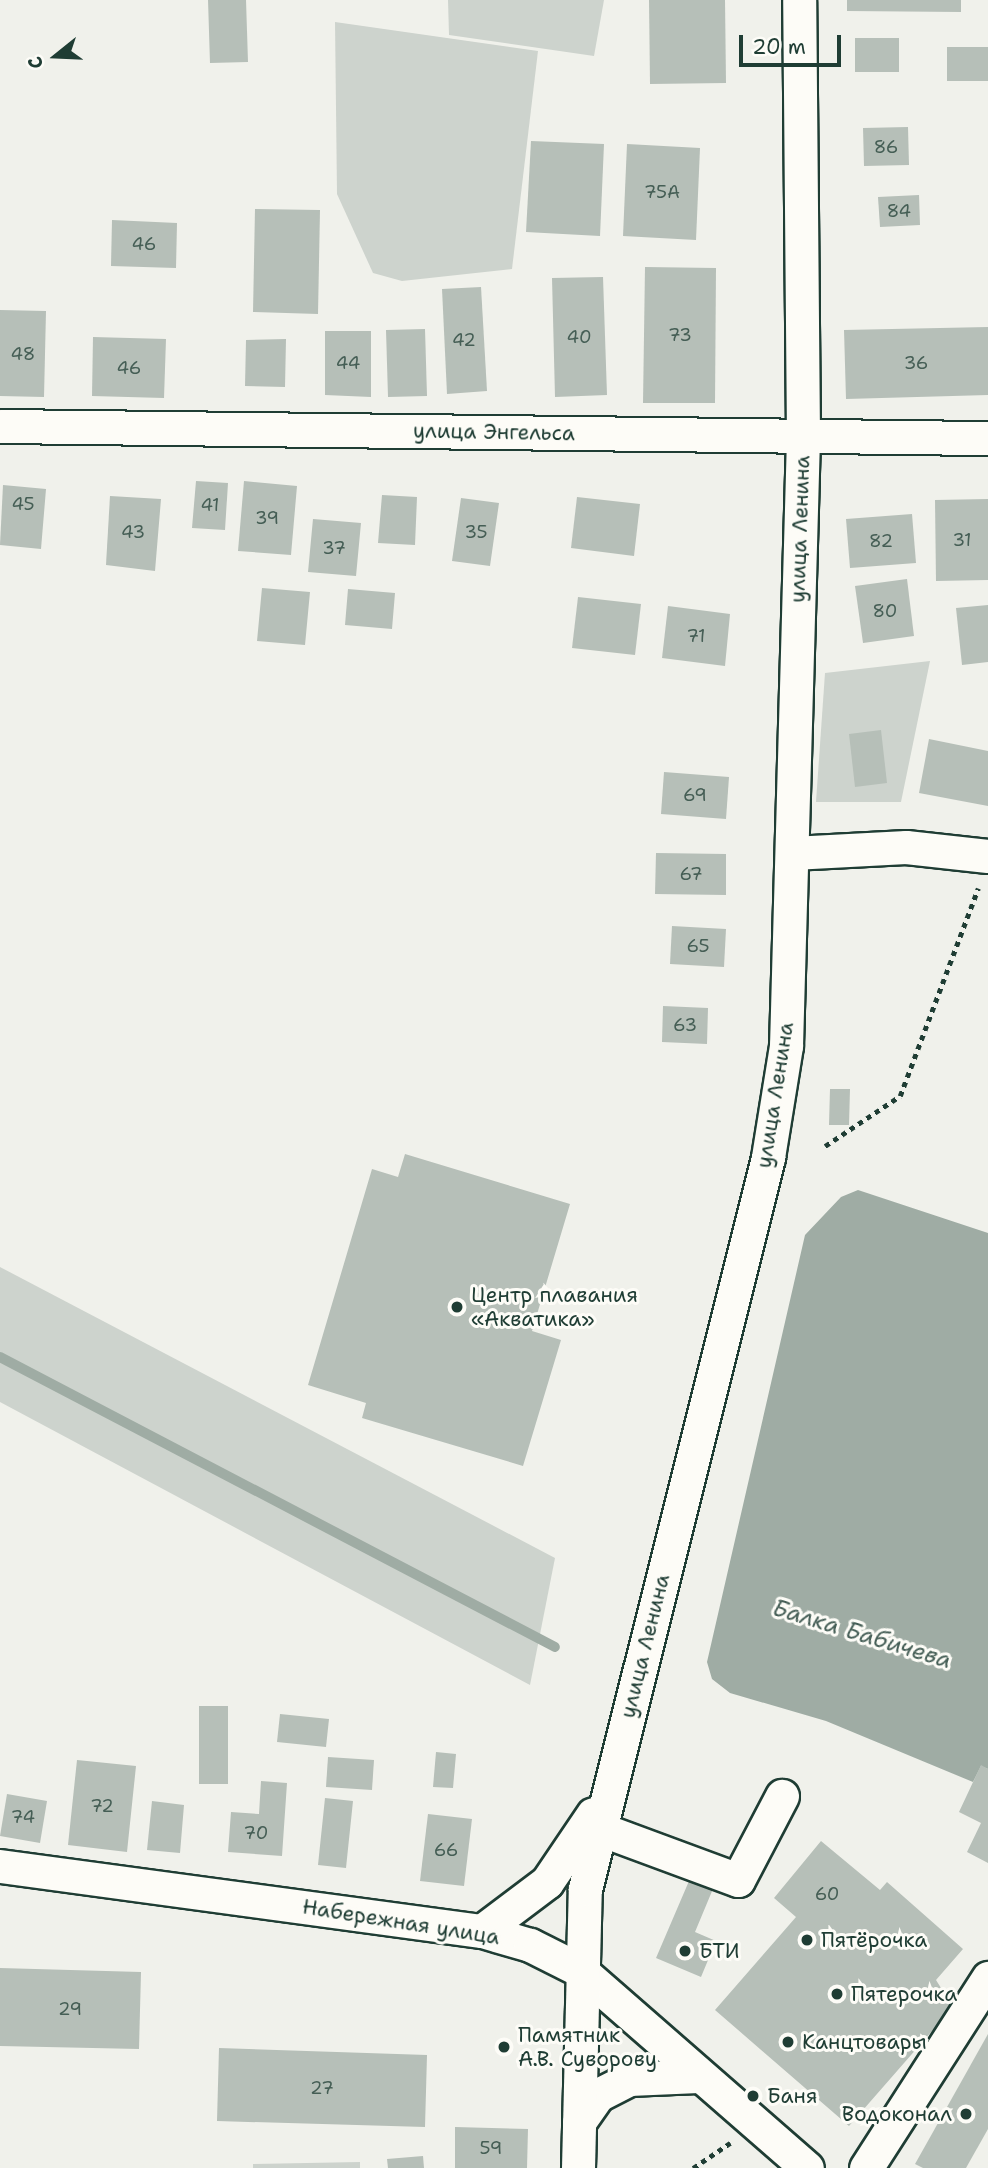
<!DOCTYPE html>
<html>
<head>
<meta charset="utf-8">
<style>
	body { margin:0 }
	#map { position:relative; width:988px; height:2168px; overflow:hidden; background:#f0f1eb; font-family:"Shantell Sans",sans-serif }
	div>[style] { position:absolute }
	.green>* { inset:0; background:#cdd3cd }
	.water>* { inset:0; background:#9faca4 }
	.stream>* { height:10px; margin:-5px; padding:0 5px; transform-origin:5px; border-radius:5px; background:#9faca4 }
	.building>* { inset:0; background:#b6bfb8 }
	.path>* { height:4.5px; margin-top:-2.25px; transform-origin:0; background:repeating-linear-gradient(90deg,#1f3d34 0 5px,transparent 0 10px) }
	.roads { filter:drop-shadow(2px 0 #1f3d34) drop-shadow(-2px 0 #1f3d34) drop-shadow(0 2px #1f3d34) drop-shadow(0 -2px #1f3d34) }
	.minor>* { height:33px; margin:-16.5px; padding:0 16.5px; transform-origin:16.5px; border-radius:16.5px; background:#fdfcf7 }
	.dots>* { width:19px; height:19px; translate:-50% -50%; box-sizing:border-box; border:4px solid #fdfcf7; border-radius:50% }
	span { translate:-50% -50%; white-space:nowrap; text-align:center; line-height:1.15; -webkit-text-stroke:6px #fdfcf7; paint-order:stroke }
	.number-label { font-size:18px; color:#455e55 }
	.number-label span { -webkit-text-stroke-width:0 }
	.street-label { font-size:21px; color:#1f3d34 }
	.poi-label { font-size:21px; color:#1f3d34 }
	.left { translate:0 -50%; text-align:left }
	.right { translate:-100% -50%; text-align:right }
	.water-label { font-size:23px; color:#455e56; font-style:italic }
	.north { position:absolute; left:21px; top:21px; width:70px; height:70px; -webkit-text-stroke:5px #fdfcf7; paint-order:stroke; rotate:252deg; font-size:19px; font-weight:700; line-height:28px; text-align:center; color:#1f3d34 }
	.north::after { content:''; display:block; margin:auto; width:24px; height:32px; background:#1f3d34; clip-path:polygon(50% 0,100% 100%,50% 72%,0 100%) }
	.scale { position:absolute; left:739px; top:35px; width:102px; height:32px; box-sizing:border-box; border:4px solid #1f3d34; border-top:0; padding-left:9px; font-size:21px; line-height:24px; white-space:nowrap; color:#1f3d34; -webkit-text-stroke:5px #fdfcf7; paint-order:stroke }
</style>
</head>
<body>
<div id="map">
	<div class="green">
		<div style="clip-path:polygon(448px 0,604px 0,594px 56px,449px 35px)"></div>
		<div style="clip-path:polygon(335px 22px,538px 51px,512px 269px,402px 281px,373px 273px,337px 194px)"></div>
		<div style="clip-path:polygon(930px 661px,901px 802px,816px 802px,825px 673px)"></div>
		<div style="clip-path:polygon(0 1267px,555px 1558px,530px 1685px,0 1402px)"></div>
		<div style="clip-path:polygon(360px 2162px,360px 2168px,253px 2168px,253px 2164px)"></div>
	</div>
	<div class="water">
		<div style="clip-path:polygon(858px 1190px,988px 1233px,988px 1769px,981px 1766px,973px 1782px,826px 1721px,730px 1693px,712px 1679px,707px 1662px,805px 1235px,841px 1197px)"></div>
	</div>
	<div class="stream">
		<div style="left:0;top:1357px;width:626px;rotate:27.59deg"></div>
	</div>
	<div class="building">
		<div style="clip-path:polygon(208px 0,246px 0,248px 62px,210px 63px)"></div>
		<div style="clip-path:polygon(649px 0,725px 0,726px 83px,650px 84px)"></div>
		<div style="clip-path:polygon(847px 0,961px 0,961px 12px,847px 11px)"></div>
		<div style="clip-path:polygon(855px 38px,899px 38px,899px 72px,855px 72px)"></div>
		<div style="clip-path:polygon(947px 47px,988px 47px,988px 81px,947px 81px)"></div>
		<div style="clip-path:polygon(908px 127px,909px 165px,864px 166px,863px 128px)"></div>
		<div style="clip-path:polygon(531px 141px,604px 144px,600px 236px,526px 232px)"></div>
		<div style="clip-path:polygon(627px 144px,700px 148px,696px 240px,623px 236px)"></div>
		<div style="clip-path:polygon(919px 195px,920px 225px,880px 227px,878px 197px)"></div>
		<div style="clip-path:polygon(255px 209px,320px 210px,318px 314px,253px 312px)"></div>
		<div style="clip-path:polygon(112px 220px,177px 223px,176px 268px,111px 266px)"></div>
		<div style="clip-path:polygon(645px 267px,716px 268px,715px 403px,643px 403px)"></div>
		<div style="clip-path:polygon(603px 277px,607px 395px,555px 397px,552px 278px)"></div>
		<div style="clip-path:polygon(481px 287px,487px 391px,447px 394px,442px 289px)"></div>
		<div style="clip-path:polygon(0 310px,46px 311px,44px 397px,0 396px)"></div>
		<div style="clip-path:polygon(988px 327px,988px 395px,846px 399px,844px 330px)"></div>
		<div style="clip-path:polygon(425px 329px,427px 396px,388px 397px,386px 330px)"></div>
		<div style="clip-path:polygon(325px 331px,371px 331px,371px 397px,325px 395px)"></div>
		<div style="clip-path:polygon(93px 337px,166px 339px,164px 398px,92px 396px)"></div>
		<div style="clip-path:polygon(286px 339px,285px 387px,245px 386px,246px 340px)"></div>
		<div style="clip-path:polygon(196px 481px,228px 483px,225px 530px,192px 528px)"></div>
		<div style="clip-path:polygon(244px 481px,297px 486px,291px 555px,238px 551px)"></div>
		<div style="clip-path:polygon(3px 485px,46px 489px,41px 549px,0 545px)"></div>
		<div style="clip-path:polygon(382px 495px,417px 497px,415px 545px,378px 543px)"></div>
		<div style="clip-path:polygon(110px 496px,161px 499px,155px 571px,106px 565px)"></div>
		<div style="clip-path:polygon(577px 497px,640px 504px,634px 556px,571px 548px)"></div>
		<div style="clip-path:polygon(461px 498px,499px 503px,490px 566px,452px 561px)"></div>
		<div style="clip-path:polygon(988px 499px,988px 580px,936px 581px,935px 500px)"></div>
		<div style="clip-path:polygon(912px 514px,916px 563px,850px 568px,846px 519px)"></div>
		<div style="clip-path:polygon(313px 519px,361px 523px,356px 576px,308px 572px)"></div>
		<div style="clip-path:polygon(907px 579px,914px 636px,863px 643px,855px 586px)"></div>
		<div style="clip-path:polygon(262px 588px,310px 592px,305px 645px,257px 641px)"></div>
		<div style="clip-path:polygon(348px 589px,395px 593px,392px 629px,345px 625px)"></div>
		<div style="clip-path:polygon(578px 597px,641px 604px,635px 655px,572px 648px)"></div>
		<div style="clip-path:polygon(988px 605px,988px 662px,962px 665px,956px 608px)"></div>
		<div style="clip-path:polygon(668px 606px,730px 614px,725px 666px,662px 658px)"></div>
		<div style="clip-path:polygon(881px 730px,887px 783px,855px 787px,849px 734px)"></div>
		<div style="clip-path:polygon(929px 739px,988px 751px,988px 806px,919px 793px)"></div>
		<div style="clip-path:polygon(664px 772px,729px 777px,726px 819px,661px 814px)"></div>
		<div style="clip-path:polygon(656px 853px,726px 854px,726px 895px,655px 894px)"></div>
		<div style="clip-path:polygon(672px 926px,726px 929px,724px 967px,670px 964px)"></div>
		<div style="clip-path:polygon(663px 1006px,708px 1008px,707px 1044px,662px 1042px)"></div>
		<div style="clip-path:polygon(830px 1089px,850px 1089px,849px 1125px,829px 1125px)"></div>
		<div style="clip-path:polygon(405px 1154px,570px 1204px,532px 1331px,561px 1340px,523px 1466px,362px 1418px,366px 1403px,308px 1385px,372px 1169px,398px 1177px)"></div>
		<div style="clip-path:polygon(199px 1706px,228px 1706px,228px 1784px,199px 1784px)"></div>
		<div style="clip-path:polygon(280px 1714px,329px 1719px,326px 1747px,277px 1742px)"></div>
		<div style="clip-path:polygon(436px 1752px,456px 1754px,453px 1788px,433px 1787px)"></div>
		<div style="clip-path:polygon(328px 1757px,374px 1760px,372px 1790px,326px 1787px)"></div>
		<div style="clip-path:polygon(77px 1760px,136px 1766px,127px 1852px,68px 1845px)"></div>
		<div style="clip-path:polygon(981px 1765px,988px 1769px,988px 1863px,967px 1852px,981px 1823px,959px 1812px)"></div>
		<div style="clip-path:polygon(261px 1781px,287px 1783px,282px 1856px,228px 1852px,231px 1812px,259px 1814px)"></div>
		<div style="clip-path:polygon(7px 1794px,47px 1801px,40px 1843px,0 1836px)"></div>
		<div style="clip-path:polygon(325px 1798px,353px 1801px,346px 1868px,318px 1865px)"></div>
		<div style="clip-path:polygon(152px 1801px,184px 1805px,180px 1853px,147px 1850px)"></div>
		<div style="clip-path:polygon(428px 1814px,472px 1819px,464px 1886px,420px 1881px)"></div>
		<div style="clip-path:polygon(821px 1841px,880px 1890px,887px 1882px,963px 1949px,936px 1980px,953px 2007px,849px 2126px,715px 2010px,796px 1917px,774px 1898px)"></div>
		<div style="clip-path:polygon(692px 1874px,715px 1884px,695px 1932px,716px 1941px,701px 1977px,656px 1958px)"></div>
		<div style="clip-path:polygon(0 1968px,141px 1972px,139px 2049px,0 2046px)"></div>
		<div style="clip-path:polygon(988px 2034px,988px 2129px,966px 2168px,923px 2168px,915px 2164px)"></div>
		<div style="clip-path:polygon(219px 2048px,427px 2055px,425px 2127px,217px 2121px)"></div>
		<div style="clip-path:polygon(455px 2127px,528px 2129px,527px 2168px,455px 2168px)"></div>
		<div style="clip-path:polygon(423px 2156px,424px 2168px,388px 2168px,387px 2159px)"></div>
	</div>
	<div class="path">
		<div style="left:825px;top:1146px;width:90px;rotate:-33.7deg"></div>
		<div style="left:900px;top:1096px;width:222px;rotate:-69.4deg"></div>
		<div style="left:693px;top:2168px;width:45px;rotate:-34deg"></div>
	</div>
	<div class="roads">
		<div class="minor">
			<div style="left:0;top:426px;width:988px;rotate:0.7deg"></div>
			<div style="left:792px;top:853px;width:114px;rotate:-3deg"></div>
			<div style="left:906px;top:847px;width:82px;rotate:6.3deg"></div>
			<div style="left:600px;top:1829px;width:147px;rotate:20.3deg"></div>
			<div style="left:738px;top:1880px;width:95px;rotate:-62.4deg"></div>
			<div style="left:0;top:1866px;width:486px;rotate:7.7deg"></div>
			<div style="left:482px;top:1931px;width:50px;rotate:16.3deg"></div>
			<div style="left:530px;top:1945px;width:56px;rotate:26.6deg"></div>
			<div style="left:580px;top:1970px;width:301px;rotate:41.1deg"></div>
			<div style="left:482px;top:1931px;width:81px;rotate:-37deg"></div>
			<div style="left:547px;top:1882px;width:82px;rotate:-55.9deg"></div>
			<div style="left:579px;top:2122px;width:33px;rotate:-55deg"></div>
			<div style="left:598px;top:2095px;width:35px;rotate:-27deg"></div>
			<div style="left:629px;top:2079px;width:69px;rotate:-2.5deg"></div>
			<div style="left:578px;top:2168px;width:279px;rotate:-88.6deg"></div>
			<div style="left:585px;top:1889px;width:755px;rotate:-75.96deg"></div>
			<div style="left:768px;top:1157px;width:112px;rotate:-80.8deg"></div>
			<div style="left:786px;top:1046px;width:610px;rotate:-88.4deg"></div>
			<div style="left:803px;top:436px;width:436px;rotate:-90.5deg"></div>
			<div style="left:866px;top:2168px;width:226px;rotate:-57.3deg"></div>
		</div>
	</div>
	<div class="dots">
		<div style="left:457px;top:1307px;background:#1f3d34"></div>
		<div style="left:807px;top:1940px;background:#1f3d34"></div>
		<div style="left:685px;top:1951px;background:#1f3d34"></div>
		<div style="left:837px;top:1994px;background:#1f3d34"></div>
		<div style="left:788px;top:2042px;background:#1f3d34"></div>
		<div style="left:504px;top:2047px;background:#1f3d34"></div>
		<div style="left:753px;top:2096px;background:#1f3d34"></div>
		<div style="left:966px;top:2114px;background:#1f3d34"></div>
	</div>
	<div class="number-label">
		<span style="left:886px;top:147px">86</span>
		<span style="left:662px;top:192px">75А</span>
		<span style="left:899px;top:211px">84</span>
		<span style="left:144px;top:244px">46</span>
		<span style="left:680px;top:335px">73</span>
		<span style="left:579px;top:337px">40</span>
		<span style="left:464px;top:340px">42</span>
		<span style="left:23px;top:354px">48</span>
		<span style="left:348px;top:363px">44</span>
		<span style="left:916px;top:363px">36</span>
		<span style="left:129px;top:368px">46</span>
		<span style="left:23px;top:504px">45</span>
		<span style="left:210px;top:505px">41</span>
		<span style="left:267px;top:518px">39</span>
		<span style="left:133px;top:532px">43</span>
		<span style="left:476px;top:532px">35</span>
		<span style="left:962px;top:540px">31</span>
		<span style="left:881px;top:541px">82</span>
		<span style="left:334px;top:548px">37</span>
		<span style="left:885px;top:611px">80</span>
		<span style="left:696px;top:636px">71</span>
		<span style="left:695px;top:795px">69</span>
		<span style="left:691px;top:874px">67</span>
		<span style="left:698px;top:946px">65</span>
		<span style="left:685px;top:1025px">63</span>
		<span style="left:102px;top:1806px">72</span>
		<span style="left:23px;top:1817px">74</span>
		<span style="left:256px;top:1833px">70</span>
		<span style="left:446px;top:1850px">66</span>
		<span style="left:827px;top:1894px">60</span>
		<span style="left:70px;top:2009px">29</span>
		<span style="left:322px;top:2088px">27</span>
		<span style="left:491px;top:2148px">59</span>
	</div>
	<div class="street-label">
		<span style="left:494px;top:432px;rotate:1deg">улица Энгельса</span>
		<span style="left:800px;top:529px;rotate:-88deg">улица Ленина</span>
		<span style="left:775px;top:1095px;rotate:-81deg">улица Ленина</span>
		<span style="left:645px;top:1646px;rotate:-76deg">улица Ленина</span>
		<span style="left:401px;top:1922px;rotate:9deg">Набережная улица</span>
	</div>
	<div class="poi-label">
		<span class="left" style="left:471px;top:1307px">Центр плавания<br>«Акватика»</span>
		<span class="left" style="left:821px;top:1940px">Пятёрочка</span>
		<span class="left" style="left:699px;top:1951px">БТИ</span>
		<span class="left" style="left:851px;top:1994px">Пятерочка</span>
		<span class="left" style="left:518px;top:2047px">Памятник<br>А.В. Суворову</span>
		<span class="left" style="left:802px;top:2042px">Канцтовары</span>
		<span class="left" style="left:767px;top:2096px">Баня</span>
		<span class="right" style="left:952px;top:2114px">Водоконал</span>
	</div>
	<div class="water-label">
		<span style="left:862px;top:1634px;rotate:17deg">Балка Бабичева</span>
	</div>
	<div class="north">С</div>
	<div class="scale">20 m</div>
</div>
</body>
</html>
